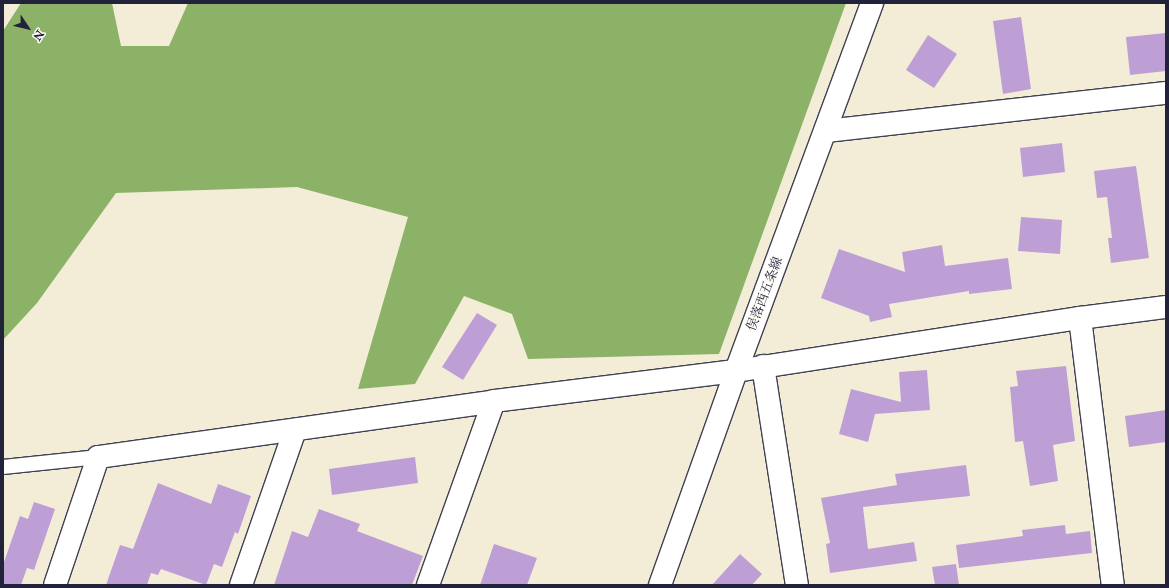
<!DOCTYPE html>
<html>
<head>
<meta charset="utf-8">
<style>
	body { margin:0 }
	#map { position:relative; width:1169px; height:588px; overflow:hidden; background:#f3edd7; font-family:"IM FELL Double Pica","Noto Serif JP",serif }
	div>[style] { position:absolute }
	.forest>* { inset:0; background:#8cb268 }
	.building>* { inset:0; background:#be9fd5 }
	.roads { filter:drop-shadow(1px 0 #414052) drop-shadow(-1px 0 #414052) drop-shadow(0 1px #414052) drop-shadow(0 -1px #414052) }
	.lane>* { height:14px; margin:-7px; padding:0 7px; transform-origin:7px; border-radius:7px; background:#fff }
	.street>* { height:22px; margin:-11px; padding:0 11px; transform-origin:11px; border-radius:11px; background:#fff }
	.secondary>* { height:22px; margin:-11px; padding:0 11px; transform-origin:11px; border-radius:11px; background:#fff }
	span { translate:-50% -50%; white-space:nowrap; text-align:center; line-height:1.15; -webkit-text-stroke:3px #fdfcf7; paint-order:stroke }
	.street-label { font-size:13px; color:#22223b }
	.frame { position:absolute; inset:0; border:4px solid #22223b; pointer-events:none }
	.north { position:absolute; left:8px; top:8px; width:40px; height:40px; -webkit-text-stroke:3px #fdfcf7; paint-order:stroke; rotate:125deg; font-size:11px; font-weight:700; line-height:16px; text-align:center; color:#22223b }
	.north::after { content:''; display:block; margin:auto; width:14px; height:18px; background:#22223b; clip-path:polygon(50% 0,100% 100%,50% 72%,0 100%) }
</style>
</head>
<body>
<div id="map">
	<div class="forest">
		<div style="clip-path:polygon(21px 3px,112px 3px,121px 46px,169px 46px,188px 3px,846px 3px,719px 354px,528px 359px,512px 314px,464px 296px,415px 384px,358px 389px,408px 217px,297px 187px,116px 193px,37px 303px,3px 340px,3px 31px)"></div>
	</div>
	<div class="building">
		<div style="clip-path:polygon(1021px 17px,1031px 89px,1003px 94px,993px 21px)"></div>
		<div style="clip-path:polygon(1166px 33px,1166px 71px,1130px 75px,1126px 37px)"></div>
		<div style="clip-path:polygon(928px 35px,957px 54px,934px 88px,906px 70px)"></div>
		<div style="clip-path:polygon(1062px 143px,1065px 172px,1023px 177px,1020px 148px)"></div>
		<div style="clip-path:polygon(1136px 166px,1149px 258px,1111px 263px,1108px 238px,1112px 238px,1107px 197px,1097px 198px,1094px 171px)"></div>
		<div style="clip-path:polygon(1021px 217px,1062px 220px,1060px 254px,1018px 251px)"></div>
		<div style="clip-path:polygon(942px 245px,945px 266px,1008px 258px,1012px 289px,969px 294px,969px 291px,889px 304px,892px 317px,870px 322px,869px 316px,821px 298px,839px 249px,905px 272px,902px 252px)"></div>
		<div style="clip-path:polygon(477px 313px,497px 325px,463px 380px,442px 367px)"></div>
		<div style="clip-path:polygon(1066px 366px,1075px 441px,1053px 445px,1058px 481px,1030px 486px,1023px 441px,1015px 442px,1010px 387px,1018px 386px,1016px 371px)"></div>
		<div style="clip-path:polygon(927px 370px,930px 410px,875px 414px,868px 442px,839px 434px,851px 389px,901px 402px,899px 372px)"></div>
		<div style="clip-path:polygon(1166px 410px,1166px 442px,1129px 447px,1125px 416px)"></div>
		<div style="clip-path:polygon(415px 457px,418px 483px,332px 495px,329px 469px)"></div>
		<div style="clip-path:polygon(966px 465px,970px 496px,863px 507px,868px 549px,914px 542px,917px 561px,830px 573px,826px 544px,830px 543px,821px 498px,897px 485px,895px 474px)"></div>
		<div style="clip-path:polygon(158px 483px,211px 504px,218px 484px,251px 496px,238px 534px,235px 532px,222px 567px,214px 564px,206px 585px,161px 569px,158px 575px,151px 573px,147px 585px,106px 585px,120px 545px,133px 549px)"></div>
		<div style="clip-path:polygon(34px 502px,55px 509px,34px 570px,27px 568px,21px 585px,3px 585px,3px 565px,20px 516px,28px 519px)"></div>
		<div style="clip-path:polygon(319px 509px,360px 524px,357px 531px,423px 556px,412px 585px,274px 585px,292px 531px,308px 537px)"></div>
		<div style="clip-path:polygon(1065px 525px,1066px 534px,1090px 531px,1092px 553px,959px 568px,956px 545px,1023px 536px,1022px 530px)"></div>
		<div style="clip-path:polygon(494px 544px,537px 558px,527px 585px,480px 585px)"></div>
		<div style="clip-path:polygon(740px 554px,762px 574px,752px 585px,712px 585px)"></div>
		<div style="clip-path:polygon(956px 564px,959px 585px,935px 585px,932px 567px)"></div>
	</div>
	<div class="roads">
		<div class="lane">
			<div style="left:3px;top:467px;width:96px;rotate:-6deg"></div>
		</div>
		<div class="street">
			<div style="left:826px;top:131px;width:342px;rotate:-6.4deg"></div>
			<div style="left:1080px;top:318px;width:269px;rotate:83deg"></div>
			<div style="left:763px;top:366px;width:222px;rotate:81.2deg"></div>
			<div style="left:55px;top:585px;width:135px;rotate:-71.4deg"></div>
			<div style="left:98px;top:457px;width:400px;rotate:-8deg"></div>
			<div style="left:494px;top:401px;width:244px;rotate:-7.1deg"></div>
			<div style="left:736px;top:371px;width:348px;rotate:-8.8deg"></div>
			<div style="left:1080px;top:318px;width:87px;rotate:-7.3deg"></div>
			<div style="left:241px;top:585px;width:164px;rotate:-70.8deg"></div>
			<div style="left:428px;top:585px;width:195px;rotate:-70.3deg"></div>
		</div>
		<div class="secondary">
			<div style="left:660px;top:585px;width:227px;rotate:-70.4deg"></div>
			<div style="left:736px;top:371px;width:392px;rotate:-69.7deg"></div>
		</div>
	</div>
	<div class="street-label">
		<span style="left:765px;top:294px;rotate:-69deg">俣落西五条線</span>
	</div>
	<div class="frame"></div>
	<div class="north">N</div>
</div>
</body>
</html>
